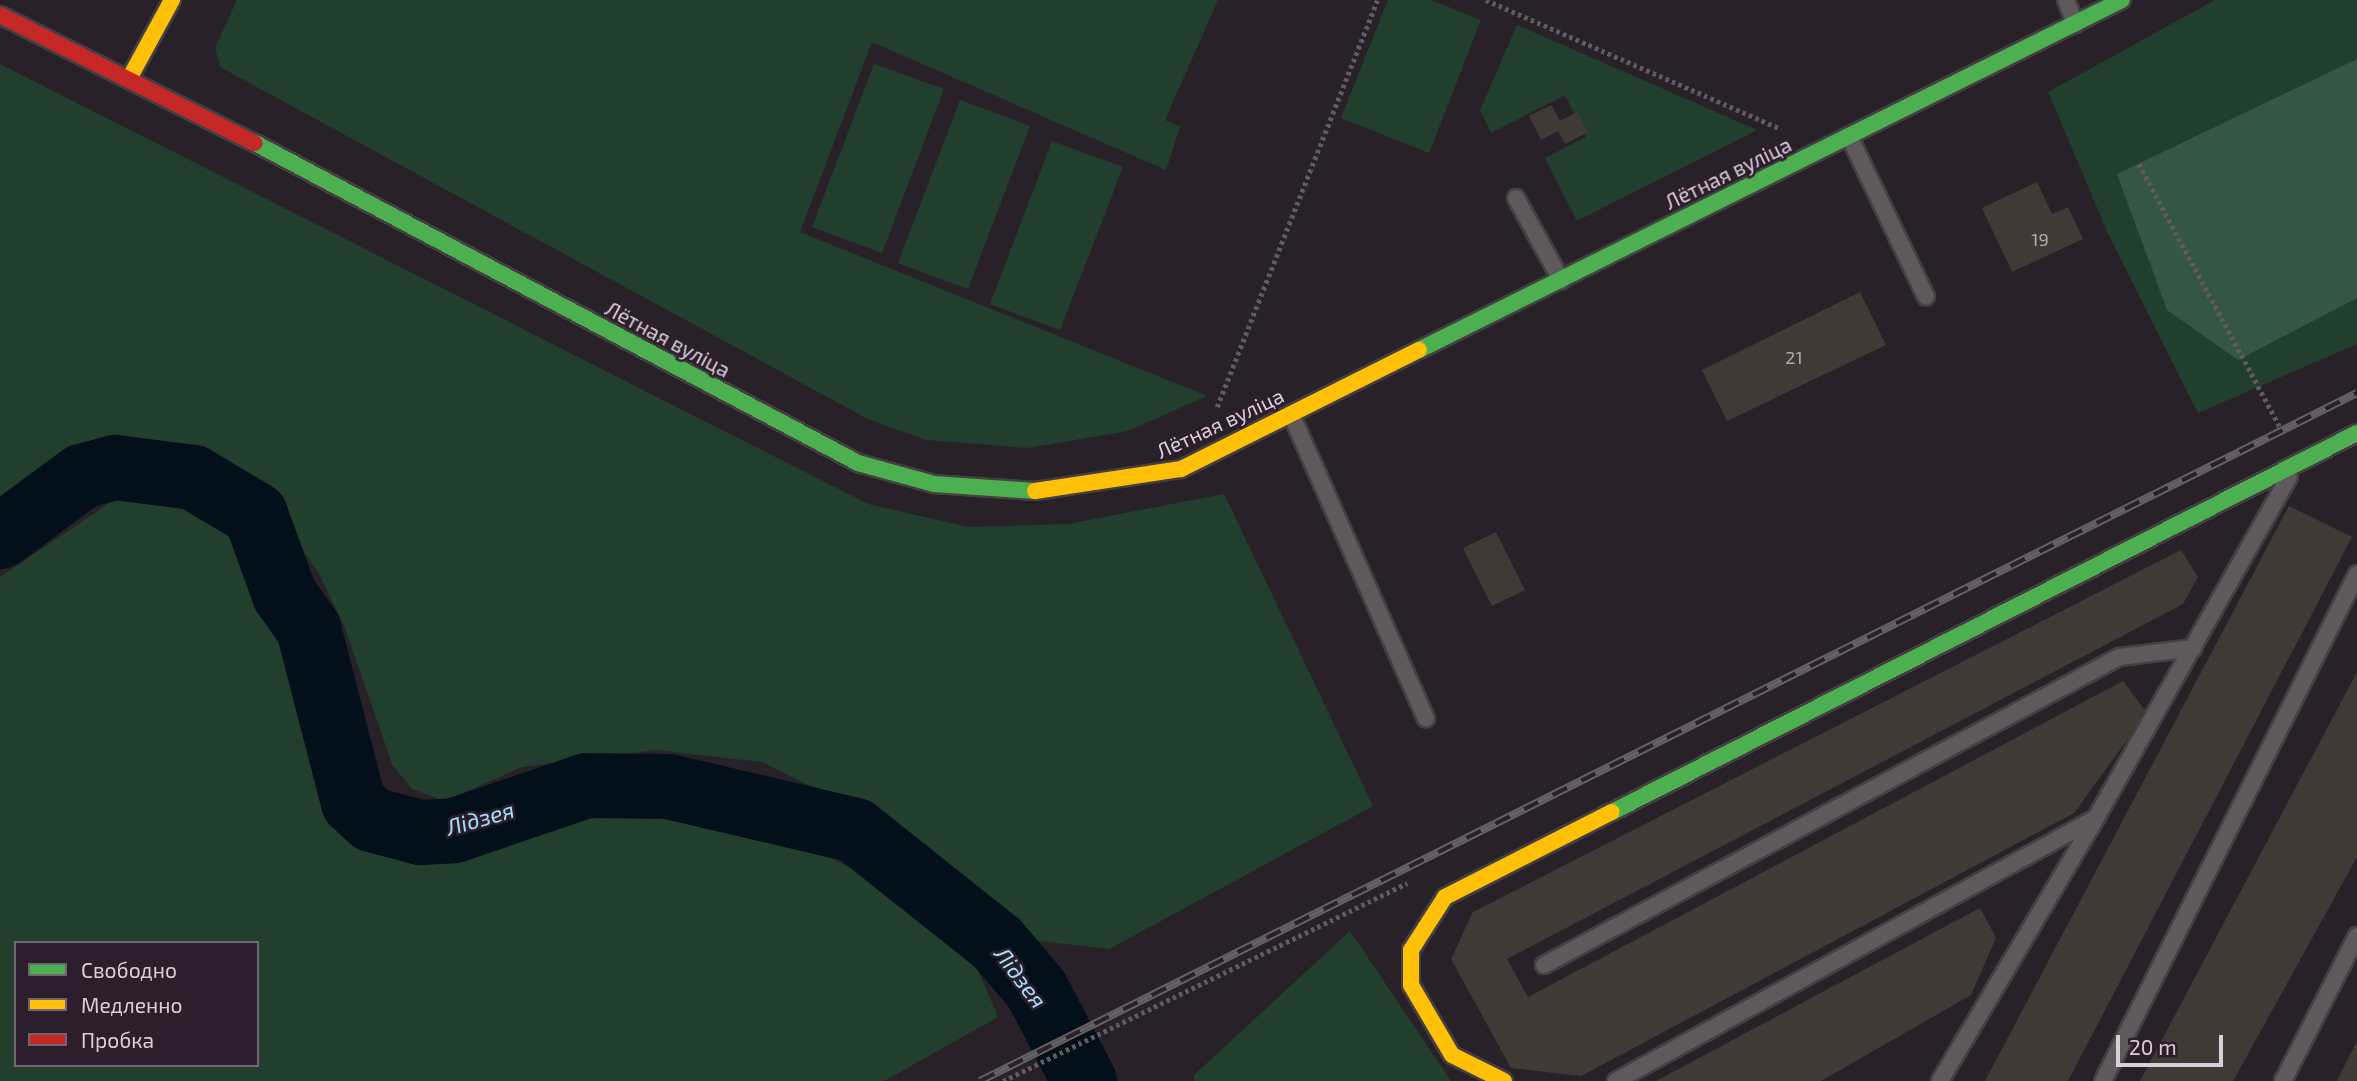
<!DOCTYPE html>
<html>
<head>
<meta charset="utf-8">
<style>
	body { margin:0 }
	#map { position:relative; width:2357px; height:1081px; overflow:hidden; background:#282228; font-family:"Exo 2",sans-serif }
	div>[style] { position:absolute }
	.green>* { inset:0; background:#223f2e }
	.forest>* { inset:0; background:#355643 }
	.river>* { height:65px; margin:-32.5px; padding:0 32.5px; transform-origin:32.5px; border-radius:32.5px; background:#041019 }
	.building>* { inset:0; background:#403a37 }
	.path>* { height:4.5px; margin-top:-2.25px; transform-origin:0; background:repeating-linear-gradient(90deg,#5f5b5e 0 3.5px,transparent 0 7px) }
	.roads { filter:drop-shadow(2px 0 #443f43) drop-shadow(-2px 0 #443f43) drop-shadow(0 2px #443f43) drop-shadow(0 -2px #443f43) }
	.lane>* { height:16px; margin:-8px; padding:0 8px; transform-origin:8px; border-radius:8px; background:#5e595b }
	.fast>* { height:16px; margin:-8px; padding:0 8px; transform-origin:8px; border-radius:8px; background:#4caf50 }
	.slow>* { height:16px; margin:-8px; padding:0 8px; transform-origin:8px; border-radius:8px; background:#ffc107 }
	.jam>* { height:16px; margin:-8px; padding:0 8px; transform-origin:8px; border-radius:8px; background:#c62828 }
	.rail>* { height:8px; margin-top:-4px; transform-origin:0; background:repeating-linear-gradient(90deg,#2c1e2c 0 16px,#646164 0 32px); box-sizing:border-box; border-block:2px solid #646164 }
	span { translate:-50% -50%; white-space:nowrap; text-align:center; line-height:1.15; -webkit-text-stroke:5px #2c1e2c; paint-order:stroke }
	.number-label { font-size:18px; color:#b4aab0 }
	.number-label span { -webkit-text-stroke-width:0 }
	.street-label { font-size:21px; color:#dacfd9 }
	.water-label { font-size:23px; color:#a4defa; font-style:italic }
	.legend { position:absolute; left:14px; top:941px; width:245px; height:126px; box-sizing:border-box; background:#2c1e2c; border:2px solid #726571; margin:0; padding:9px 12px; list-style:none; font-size:21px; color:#dacfd9 }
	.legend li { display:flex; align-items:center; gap:14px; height:35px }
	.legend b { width:35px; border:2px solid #726571 }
	.scale { position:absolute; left:2116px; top:1035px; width:107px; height:32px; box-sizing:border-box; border:4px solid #dacfd9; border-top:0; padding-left:9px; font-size:21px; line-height:24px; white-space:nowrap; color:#dacfd9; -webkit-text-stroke:5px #2c1e2c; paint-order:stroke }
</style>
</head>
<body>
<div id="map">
	<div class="green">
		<div style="clip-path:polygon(237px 0,1218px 0,1165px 120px,1180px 127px,1166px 170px,872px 42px,800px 232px,1207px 396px,1128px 431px,1027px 448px,926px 440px,868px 419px,220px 67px,215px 48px)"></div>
		<div style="clip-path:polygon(1388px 0,1431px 0,1481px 20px,1429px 153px,1341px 118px)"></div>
		<div style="clip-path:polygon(2215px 0,2357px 0,2357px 344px,2198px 413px,2107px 231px,2048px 92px)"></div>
		<div style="clip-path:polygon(1517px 25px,1757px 130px,1577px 221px,1545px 158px,1586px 137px,1565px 95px,1491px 133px,1480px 110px)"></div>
		<div style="clip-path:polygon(0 64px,868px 504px,968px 527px,1068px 524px,1224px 494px,1373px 806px,1109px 949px,1031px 940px,882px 821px,762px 762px,655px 750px,522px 767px,445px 801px,412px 789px,392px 764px,345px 628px,318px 572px,269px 504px,225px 466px,135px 442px,62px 461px,0 498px)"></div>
		<div style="clip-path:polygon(874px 64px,944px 89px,882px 253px,812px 227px)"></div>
		<div style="clip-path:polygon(960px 100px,1030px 126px,968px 289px,898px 263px)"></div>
		<div style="clip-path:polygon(1052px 141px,1123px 167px,1060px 330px,990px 304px)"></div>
		<div style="clip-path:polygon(evenodd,135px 486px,206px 505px,233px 530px,275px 594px,309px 719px,352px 819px,449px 852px,505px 846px,550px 823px,656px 803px,747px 818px,861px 873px,972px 956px,998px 1017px,884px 1081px,0 1081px,0 577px,135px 486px,16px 943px,257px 943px,257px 1065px,16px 1065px,16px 943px)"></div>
		<div style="clip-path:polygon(1350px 931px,1451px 1081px,1194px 1081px,1194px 1075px)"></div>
	</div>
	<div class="forest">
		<div style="clip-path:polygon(2357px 59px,2357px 298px,2238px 360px,2167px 310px,2117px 174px)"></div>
	</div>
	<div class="river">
		<div style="left:0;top:536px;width:101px;rotate:-36.5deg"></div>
		<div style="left:81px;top:476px;width:35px;rotate:-15deg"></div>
		<div style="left:115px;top:467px;width:79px;rotate:7.3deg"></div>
		<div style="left:193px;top:477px;width:72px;rotate:30.8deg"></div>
		<div style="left:255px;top:514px;width:85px;rotate:70.1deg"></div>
		<div style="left:284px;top:594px;width:42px;rotate:54.8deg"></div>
		<div style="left:308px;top:628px;width:180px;rotate:75.5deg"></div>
		<div style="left:353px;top:802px;width:25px;rotate:43deg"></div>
		<div style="left:371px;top:819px;width:51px;rotate:14.9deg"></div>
		<div style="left:420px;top:832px;width:34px;rotate:-3deg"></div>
		<div style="left:454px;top:830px;width:139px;rotate:-18.8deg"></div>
		<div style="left:586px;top:785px;width:82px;rotate:0.7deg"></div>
		<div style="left:668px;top:786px;width:192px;rotate:13.2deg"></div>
		<div style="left:855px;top:830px;width:181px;rotate:38.5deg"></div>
		<div style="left:997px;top:943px;width:60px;rotate:49.7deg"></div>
		<div style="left:1036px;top:989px;width:104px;rotate:62.4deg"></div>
	</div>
	<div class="building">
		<div style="clip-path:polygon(1551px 105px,1560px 121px,1577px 112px,1588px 132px,1565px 144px,1558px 131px,1541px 140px,1529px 116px)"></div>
		<div style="clip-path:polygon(2037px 182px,2052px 214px,2068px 207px,2083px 239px,2012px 272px,1982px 208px)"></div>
		<div style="clip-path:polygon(1860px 292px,1886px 345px,1727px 421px,1702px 370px)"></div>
		<div style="clip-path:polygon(2289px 506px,2352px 537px,2068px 1081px,1985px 1081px)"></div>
		<div style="clip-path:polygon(1496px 532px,1525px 590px,1492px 606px,1463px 548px)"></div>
		<div style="clip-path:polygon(2181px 550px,2198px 577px,2183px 604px,1507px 959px,1528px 997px,2123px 681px,2147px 713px,2074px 813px,1581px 1076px,1511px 1068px,1451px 959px,1473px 912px)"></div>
		<div style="clip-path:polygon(2357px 672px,2357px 857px,2233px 1081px,2140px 1081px)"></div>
		<div style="clip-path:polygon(1980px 908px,1996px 938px,1971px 995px,1821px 1081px,1656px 1081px)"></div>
		<div style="clip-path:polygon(2357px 1041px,2357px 1081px,2337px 1081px)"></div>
	</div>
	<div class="path">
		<div style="left:1486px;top:0;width:322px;rotate:23.6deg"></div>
		<div style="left:2139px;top:164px;width:303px;rotate:61.8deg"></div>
		<div style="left:1217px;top:407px;width:437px;rotate:-68.5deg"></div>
		<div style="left:1003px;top:1081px;width:450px;rotate:-26.1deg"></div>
	</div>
	<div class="roads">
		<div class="lane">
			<div style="left:2066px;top:0;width:26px;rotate:69deg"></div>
			<div style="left:1849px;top:136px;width:178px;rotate:64.4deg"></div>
			<div style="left:1516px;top:198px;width:94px;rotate:61.2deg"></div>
			<div style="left:1291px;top:414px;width:333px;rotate:66.1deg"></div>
			<div style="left:1544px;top:965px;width:652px;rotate:-28.18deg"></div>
			<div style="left:2119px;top:657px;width:75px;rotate:-6.9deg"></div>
			<div style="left:1616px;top:1081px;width:547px;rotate:-28.72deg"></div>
			<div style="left:2096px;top:818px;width:392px;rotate:-60.5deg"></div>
			<div style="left:1940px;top:1081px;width:304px;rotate:-59.3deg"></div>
			<div style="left:2103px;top:1081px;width:567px;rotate:-63.39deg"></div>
			<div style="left:2283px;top:1081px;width:163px;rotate:-63deg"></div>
		</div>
		<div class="fast">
			<div style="left:255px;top:143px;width:683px;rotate:27.95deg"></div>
			<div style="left:858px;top:463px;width:79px;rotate:15.4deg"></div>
			<div style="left:934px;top:484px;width:101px;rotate:4deg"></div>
			<div style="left:1419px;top:350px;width:785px;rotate:-26.47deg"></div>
			<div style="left:1612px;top:812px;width:836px;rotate:-26.96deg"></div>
		</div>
		<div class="slow">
			<div style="left:130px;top:77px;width:88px;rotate:-61.4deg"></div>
			<div style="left:1035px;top:491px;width:148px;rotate:-8.6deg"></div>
			<div style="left:1181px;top:469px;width:266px;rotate:-26.6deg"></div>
			<div style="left:1504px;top:1081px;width:58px;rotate:-153.4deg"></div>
			<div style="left:1452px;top:1055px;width:81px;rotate:-120.4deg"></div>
			<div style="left:1411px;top:985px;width:35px;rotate:-90deg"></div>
			<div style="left:1411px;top:950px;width:63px;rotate:-57.3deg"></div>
			<div style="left:1445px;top:897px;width:187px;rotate:-27deg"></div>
		</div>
		<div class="jam">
			<div style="left:0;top:15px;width:285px;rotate:26.7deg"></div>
		</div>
	</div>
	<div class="rail">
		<div style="left:980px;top:1081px;width:1539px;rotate:-26.55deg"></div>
	</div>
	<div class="number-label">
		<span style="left:2040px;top:239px">19</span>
		<span style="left:1794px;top:357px">21</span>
	</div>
	<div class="street-label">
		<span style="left:1728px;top:173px;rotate:-26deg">Лётная вуліца</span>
		<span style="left:668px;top:339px;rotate:28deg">Лётная вуліца</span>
		<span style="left:1220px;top:423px;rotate:-25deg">Лётная вуліца</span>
	</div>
	<div class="water-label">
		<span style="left:480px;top:818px;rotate:-16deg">Лідзея</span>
		<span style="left:1021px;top:977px;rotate:53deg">Лідзея</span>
	</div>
	<ul class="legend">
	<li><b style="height:9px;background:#4caf50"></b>Свободно</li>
	<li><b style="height:9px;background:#ffc107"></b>Медленно</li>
	<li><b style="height:9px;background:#c62828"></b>Пробка</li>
	</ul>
	<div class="scale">20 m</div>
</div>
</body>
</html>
